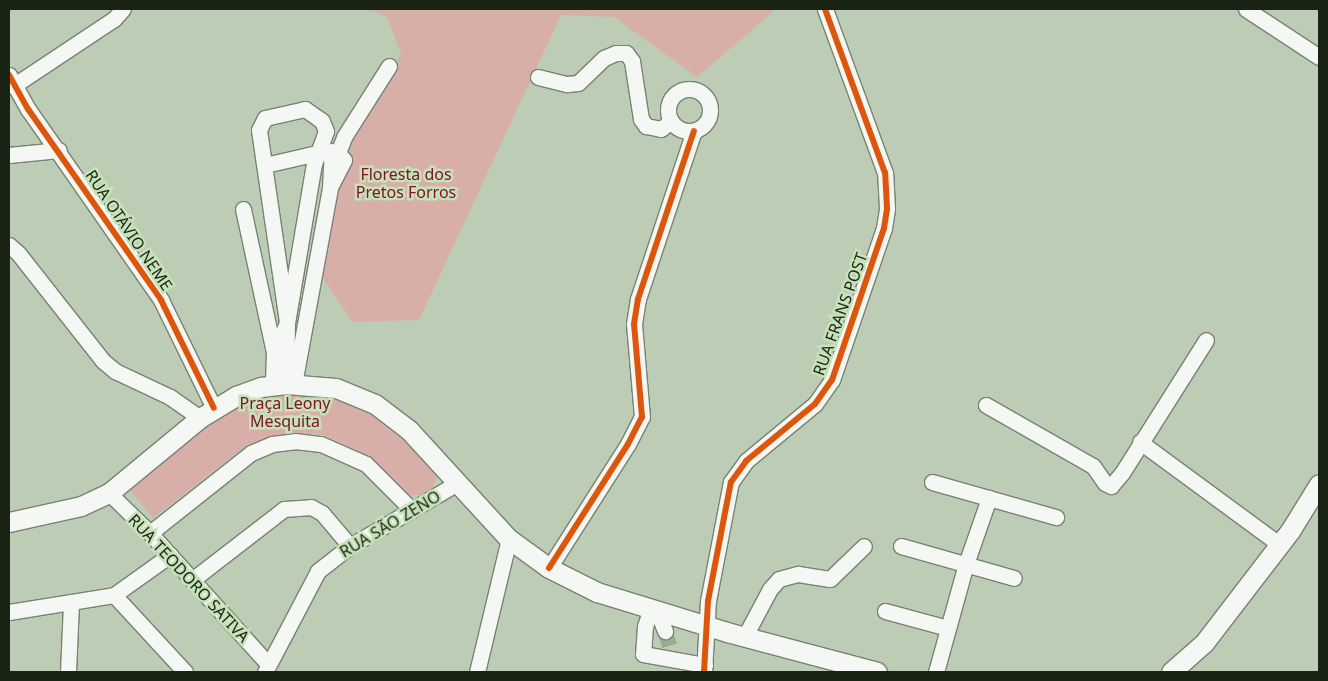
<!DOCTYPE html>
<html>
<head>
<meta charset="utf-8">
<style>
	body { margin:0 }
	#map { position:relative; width:1328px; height:681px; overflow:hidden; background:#bcccb5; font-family:"Noto Sans",sans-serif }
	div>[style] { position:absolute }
	.green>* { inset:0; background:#d8afa8 }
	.minor-tunnel>* { height:15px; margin-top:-7.5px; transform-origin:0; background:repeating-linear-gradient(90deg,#9caa95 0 15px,transparent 0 23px) }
	.roads { filter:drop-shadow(1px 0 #778271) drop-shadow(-1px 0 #778271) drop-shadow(0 1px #778271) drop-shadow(0 -1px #778271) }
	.minor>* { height:15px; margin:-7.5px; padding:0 7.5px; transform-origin:7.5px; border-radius:7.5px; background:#f5f7f4 }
	.minor>.ring { margin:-7.5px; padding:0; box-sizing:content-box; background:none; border:15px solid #f5f7f4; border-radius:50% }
	.major>* { height:19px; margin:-9.5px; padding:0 9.5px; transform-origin:9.5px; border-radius:9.5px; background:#f5f7f4 }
	.cycleway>* { height:6px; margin:-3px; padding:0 3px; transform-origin:3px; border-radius:3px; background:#de560c }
	span { translate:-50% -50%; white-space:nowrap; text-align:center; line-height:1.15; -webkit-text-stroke:5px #c6e2b9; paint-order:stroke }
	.park-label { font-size:16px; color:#82112b }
	.street-label { font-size:16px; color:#1a2415 }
	.frame { position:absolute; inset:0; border:10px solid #1a2415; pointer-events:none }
</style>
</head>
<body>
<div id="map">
	<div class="green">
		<div style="clip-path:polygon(369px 9px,772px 9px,773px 12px,697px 77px,614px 17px,561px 15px,419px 320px,352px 322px,317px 269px,341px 158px,401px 54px,387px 17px)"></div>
		<div style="clip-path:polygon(280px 391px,323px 392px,366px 408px,384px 420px,426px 461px,437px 478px,433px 488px,424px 495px,410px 495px,379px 464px,363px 453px,325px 435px,299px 433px,248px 444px,153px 518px,127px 486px,231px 406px)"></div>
	</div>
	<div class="minor-tunnel">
		<div style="left:665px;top:631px;width:16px;rotate:72deg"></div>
	</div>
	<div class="roads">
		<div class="minor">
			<div style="left:1246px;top:9px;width:87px;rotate:33.3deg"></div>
			<div style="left:9px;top:75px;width:39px;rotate:61deg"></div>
			<div style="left:28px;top:109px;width:233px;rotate:55.1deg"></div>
			<div style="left:161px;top:300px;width:120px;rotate:63.9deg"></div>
			<div style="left:538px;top:77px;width:30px;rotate:14deg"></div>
			<div style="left:567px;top:84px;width:11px;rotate:-5deg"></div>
			<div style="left:578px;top:83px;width:36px;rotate:-44deg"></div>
			<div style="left:604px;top:58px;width:13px;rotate:-23deg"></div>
			<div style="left:616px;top:53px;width:10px"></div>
			<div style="left:626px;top:53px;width:10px;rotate:53deg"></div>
			<div style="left:632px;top:61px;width:59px;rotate:81.2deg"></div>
			<div style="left:641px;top:119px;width:9px;rotate:54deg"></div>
			<div style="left:646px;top:126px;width:15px;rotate:11deg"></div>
			<div style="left:661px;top:129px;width:13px;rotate:-39deg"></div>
			<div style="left:13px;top:86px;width:121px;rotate:-33.6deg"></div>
			<div style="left:114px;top:19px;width:13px;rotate:-48deg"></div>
			<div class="ring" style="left:668px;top:89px;width:27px;height:27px"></div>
			<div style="left:338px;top:153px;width:17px;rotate:-69deg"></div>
			<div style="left:344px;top:137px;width:84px;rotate:-57.6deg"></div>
			<div style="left:9px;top:155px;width:50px;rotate:-5.7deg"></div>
			<div style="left:265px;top:165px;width:53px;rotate:-13deg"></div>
			<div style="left:317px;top:153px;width:21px"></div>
			<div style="left:338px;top:153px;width:9px;rotate:49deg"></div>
			<div style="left:344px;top:160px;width:28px;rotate:117deg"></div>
			<div style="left:243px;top:209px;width:146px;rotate:77.8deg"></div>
			<div style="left:274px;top:352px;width:33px;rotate:92deg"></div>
			<div style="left:9px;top:245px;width:12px;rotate:42deg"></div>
			<div style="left:18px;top:253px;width:137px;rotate:51.8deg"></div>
			<div style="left:103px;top:361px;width:16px;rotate:40deg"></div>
			<div style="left:115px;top:371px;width:61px;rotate:25.3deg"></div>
			<div style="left:170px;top:397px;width:37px;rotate:35deg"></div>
			<div style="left:274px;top:352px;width:32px;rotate:-66deg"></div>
			<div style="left:287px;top:323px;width:161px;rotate:-80.4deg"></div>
			<div style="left:314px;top:164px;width:35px;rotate:-70deg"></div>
			<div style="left:326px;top:131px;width:11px;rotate:-112deg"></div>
			<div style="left:322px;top:121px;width:21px;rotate:-145deg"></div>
			<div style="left:305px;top:109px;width:41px;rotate:167.3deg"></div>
			<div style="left:265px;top:118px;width:13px;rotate:117deg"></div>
			<div style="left:259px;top:130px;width:195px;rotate:81.7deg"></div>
			<div style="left:287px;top:323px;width:61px;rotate:90.9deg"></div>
			<div style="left:294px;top:384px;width:200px;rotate:-79.6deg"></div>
			<div style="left:330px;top:187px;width:36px;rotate:-87deg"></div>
			<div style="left:986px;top:405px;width:123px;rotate:29.7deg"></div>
			<div style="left:1093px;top:466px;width:21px;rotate:55deg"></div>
			<div style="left:1105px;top:483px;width:7px;rotate:27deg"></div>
			<div style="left:1111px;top:486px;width:17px;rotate:-50deg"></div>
			<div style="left:1122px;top:473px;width:157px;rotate:-57.7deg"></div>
			<div style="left:1140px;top:442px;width:172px;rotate:36.3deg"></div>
			<div style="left:932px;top:482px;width:129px;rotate:15.8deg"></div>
			<div style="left:109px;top:493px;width:57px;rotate:44.3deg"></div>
			<div style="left:150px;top:533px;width:176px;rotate:48deg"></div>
			<div style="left:150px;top:533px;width:129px;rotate:-38.4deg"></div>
			<div style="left:251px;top:453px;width:23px;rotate:-23deg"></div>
			<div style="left:272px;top:444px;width:23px;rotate:-7deg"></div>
			<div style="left:295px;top:441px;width:26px;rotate:7deg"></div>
			<div style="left:321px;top:444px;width:49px;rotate:24deg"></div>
			<div style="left:366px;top:464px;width:65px;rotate:45deg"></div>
			<div style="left:901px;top:546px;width:117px;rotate:15.8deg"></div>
			<div style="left:549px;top:568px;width:147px;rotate:-57.5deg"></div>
			<div style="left:628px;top:444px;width:30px;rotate:-63deg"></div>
			<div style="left:642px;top:417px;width:93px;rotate:-94.9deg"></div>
			<div style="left:634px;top:324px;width:25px;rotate:-81deg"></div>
			<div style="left:638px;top:299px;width:177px;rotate:-71.6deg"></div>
			<div style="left:192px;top:580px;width:116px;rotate:-37.7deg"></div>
			<div style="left:284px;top:509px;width:27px;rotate:-4deg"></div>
			<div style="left:311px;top:507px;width:13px;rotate:29deg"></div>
			<div style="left:322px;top:513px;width:43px;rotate:49.7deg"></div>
			<div style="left:114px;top:595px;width:105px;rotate:47.3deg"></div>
			<div style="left:651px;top:608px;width:19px;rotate:108deg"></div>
			<div style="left:645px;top:626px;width:28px;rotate:94deg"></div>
			<div style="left:643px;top:654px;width:63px;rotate:10.1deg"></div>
			<div style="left:885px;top:611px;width:65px;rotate:15.1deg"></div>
			<div style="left:9px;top:612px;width:106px;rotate:-9.2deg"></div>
			<div style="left:114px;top:595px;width:69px;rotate:-35.5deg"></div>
			<div style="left:664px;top:612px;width:9px;rotate:108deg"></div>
			<div style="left:661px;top:621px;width:11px;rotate:68deg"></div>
			<div style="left:745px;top:636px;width:53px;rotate:-62deg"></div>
			<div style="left:770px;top:589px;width:13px;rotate:-48deg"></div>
			<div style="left:779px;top:579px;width:20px;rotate:-15deg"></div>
			<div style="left:798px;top:574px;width:32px;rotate:9deg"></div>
			<div style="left:830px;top:579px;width:47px;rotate:-44.1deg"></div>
			<div style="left:68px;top:672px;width:70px;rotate:-87.5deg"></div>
			<div style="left:265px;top:672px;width:114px;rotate:-62.3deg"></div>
			<div style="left:318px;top:571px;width:41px;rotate:-38deg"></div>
			<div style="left:350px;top:546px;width:126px;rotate:-30.4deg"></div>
			<div style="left:477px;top:672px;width:137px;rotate:-76.5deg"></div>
			<div style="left:704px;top:672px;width:71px;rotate:-86.8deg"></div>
			<div style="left:708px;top:601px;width:121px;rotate:-79.1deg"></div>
			<div style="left:731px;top:482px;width:26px;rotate:-54deg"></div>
			<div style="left:746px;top:461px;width:89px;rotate:-39.6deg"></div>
			<div style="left:815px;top:404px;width:29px;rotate:-55deg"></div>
			<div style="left:832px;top:380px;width:161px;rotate:-71.1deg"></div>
			<div style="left:884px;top:228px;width:20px;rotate:-81deg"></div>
			<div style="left:887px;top:208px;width:35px;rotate:-93deg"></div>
			<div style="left:885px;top:173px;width:175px;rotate:-110.1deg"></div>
			<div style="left:936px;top:672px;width:112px;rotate:-74.5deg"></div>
			<div style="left:966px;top:564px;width:70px;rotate:-70.8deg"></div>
		</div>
		<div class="major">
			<div style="left:9px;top:522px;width:74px;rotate:-12.5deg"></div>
			<div style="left:81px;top:506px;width:31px;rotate:-25deg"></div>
			<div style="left:109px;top:493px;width:118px;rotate:-39.5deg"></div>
			<div style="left:200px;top:418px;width:42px;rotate:-31.4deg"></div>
			<div style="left:236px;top:396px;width:27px;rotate:-20deg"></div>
			<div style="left:261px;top:387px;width:25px;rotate:-7deg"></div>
			<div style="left:286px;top:384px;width:50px;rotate:4.6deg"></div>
			<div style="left:336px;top:388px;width:42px;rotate:22.3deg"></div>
			<div style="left:375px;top:404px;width:43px;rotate:37.4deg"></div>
			<div style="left:409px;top:430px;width:148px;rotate:47.5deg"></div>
			<div style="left:509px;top:539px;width:49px;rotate:35.9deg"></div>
			<div style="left:549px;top:568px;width:54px;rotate:26.6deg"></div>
			<div style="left:597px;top:592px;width:136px;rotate:17.1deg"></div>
			<div style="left:727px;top:632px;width:155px;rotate:14.9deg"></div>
			<div style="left:1171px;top:672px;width:44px;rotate:-41.3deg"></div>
			<div style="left:1204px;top:643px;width:141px;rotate:-52.5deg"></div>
			<div style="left:1290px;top:531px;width:55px;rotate:-58.3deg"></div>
		</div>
	</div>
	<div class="cycleway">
		<div style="left:9px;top:75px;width:39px;rotate:61deg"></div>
		<div style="left:28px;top:109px;width:233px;rotate:55.1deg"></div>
		<div style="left:161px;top:300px;width:120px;rotate:63.9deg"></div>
		<div style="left:549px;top:568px;width:147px;rotate:-57.5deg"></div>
		<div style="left:628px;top:444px;width:30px;rotate:-63deg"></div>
		<div style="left:642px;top:417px;width:93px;rotate:-94.9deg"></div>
		<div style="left:634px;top:324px;width:25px;rotate:-81deg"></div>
		<div style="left:638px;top:299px;width:177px;rotate:-71.6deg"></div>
		<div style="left:704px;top:672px;width:71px;rotate:-86.8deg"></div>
		<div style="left:708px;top:601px;width:121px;rotate:-79.1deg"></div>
		<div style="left:731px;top:482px;width:26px;rotate:-54deg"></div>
		<div style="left:746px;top:461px;width:89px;rotate:-39.6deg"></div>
		<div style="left:815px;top:404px;width:29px;rotate:-55deg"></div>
		<div style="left:832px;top:380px;width:161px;rotate:-71.1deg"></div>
		<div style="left:884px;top:228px;width:20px;rotate:-81deg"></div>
		<div style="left:887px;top:208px;width:35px;rotate:-93deg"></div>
		<div style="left:885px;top:173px;width:175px;rotate:-110.1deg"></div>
	</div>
	<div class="park-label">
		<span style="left:406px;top:183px">Floresta dos<br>Pretos Forros</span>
		<span style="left:285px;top:412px">Praça Leony<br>Mesquita</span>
	</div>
	<div class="street-label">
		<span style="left:129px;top:230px;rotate:56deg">RUA OTÁVIO NEME</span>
		<span style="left:840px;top:314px;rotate:-70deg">RUA FRANS POST</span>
		<span style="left:390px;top:524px;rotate:-31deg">RUA SÃO ZENO</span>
		<span style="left:189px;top:578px;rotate:47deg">RUA TEODORO SATIVA</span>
	</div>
	<div class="frame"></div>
</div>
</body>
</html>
